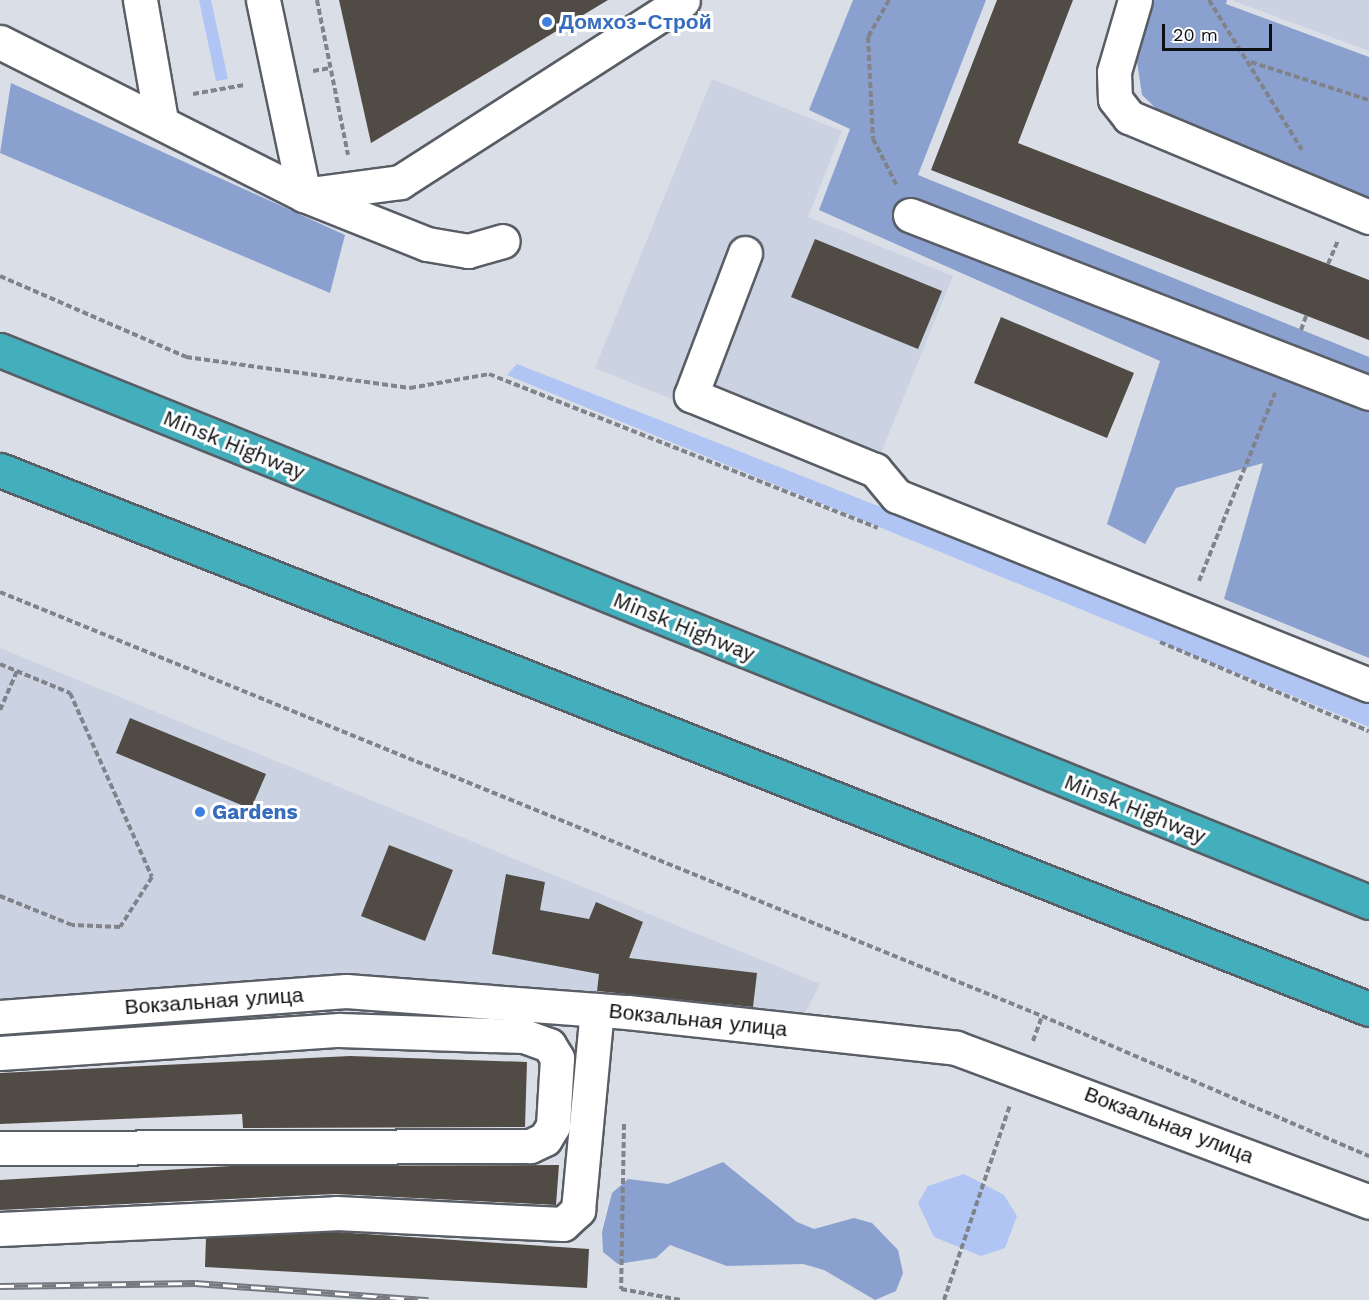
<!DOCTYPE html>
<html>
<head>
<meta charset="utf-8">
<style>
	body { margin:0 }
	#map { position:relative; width:1369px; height:1300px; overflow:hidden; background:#dadee7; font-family:"Work Sans",sans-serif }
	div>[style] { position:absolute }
	.built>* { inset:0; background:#cbd3e3 }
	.green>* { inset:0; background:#b0c5f3 }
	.forest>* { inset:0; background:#8aa0ce }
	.building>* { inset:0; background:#514b45 }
	.path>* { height:4px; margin-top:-2px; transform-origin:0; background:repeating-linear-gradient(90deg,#808389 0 6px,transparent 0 9px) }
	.roads { filter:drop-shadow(2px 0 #595d65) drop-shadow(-2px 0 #595d65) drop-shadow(0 2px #595d65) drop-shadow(0 -2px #595d65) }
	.minor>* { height:33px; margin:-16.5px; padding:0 16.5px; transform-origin:16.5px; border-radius:16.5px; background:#fff }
	.highway>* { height:33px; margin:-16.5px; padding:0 16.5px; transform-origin:16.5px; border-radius:16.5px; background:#44afbc }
	.rail>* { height:7px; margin-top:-3.5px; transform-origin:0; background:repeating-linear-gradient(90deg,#fff 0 14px,#777980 0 28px); box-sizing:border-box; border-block:2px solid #777980 }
	.dots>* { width:16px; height:16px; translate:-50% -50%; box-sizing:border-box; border:3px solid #fff; border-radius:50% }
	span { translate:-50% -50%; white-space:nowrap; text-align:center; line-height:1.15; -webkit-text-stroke:6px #fff; paint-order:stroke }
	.shop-label { font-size:21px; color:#366cbe; font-weight:700 }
	.left { translate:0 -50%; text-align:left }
	.street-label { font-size:21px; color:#0e0f12 }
	.scale { position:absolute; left:1162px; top:24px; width:110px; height:27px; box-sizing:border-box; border:3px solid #0e0f12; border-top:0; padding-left:8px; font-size:18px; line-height:21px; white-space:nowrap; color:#0e0f12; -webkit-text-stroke:4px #fff; paint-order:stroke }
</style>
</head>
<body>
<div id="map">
	<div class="built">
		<div style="clip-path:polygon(1369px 0,1369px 51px,1233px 1px,1233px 0)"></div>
		<div style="clip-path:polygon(712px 79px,842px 131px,808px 217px,953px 276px,870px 480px,595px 368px)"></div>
		<div style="clip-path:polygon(0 648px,820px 984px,803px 1017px,329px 976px,0 1005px)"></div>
	</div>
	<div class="green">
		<div style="clip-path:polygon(199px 0,211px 0,228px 79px,216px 81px)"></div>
		<div style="clip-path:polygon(517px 364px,1369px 699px,1369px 727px,507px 375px)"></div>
		<div style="clip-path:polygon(964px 1174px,1004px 1195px,1017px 1216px,1005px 1248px,981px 1256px,934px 1237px,918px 1203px,928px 1186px)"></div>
	</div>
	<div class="forest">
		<div style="clip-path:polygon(853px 0,986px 0,918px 175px,1369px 357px,1369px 658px,1224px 599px,1263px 463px,1176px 488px,1145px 544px,1107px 524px,1160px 361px,819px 210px,850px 129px,809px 110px)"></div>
		<div style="clip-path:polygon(1146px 0,1227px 0,1226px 4px,1369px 57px,1369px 197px,1165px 117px,1142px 95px,1135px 48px)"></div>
		<div style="clip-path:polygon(11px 83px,345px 235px,330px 293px,0 153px)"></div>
		<div style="clip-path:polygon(723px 1162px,797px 1222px,814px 1229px,854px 1218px,872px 1223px,898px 1250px,903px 1273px,896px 1291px,875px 1300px,824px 1270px,803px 1264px,727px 1266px,670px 1245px,656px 1258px,618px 1264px,603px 1252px,602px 1232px,612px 1193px,628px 1179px,668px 1184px)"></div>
	</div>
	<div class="building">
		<div style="clip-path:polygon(339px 0,608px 0,371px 143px)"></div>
		<div style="clip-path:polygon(997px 0,1073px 0,1018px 143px,1369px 280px,1369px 340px,931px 170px)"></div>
		<div style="clip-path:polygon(815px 239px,942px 291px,918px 349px,791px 297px)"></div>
		<div style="clip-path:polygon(1001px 317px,1134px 373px,1107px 438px,974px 383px)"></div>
		<div style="clip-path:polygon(130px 718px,266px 774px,251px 809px,116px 753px)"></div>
		<div style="clip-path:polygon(389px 845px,453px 870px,425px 941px,361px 916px)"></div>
		<div style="clip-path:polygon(506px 874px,545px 882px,540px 910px,589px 919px,596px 902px,643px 922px,629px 958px,757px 973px,753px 1007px,597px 991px,599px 974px,492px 954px)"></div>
		<div style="clip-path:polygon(350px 1056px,527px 1062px,525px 1127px,243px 1128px,242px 1114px,0 1124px,0 1073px)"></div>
		<div style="clip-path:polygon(559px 1165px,556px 1205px,335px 1194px,0 1210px,0 1180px,231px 1166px)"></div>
		<div style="clip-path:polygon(336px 1232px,589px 1249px,587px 1288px,205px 1267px,206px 1238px)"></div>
	</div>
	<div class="path">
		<div style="left:317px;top:0;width:158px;rotate:78.7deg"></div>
		<div style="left:889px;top:0;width:43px;rotate:119.6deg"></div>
		<div style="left:868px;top:37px;width:102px;rotate:87.2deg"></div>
		<div style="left:873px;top:139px;width:51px;rotate:62.9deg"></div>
		<div style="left:1209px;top:0;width:176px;rotate:58.2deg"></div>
		<div style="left:1251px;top:62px;width:124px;rotate:17.9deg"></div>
		<div style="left:313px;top:71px;width:17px;rotate:-10deg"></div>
		<div style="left:193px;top:94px;width:52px;rotate:-10deg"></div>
		<div style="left:1328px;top:264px;width:26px;rotate:-67deg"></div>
		<div style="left:0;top:276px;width:203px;rotate:23.5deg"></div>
		<div style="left:186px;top:357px;width:226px;rotate:7.9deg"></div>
		<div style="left:410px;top:388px;width:80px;rotate:-10deg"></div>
		<div style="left:489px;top:374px;width:418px;rotate:21.6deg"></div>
		<div style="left:1301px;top:330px;width:15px;rotate:-70deg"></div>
		<div style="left:1199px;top:581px;width:203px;rotate:-68deg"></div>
		<div style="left:0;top:592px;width:1125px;rotate:22.14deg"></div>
		<div style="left:1042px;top:1016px;width:356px;rotate:23.2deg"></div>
		<div style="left:1160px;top:642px;width:227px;rotate:23.1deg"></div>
		<div style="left:0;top:664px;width:76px;rotate:22.5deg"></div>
		<div style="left:70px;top:693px;width:201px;rotate:66deg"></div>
		<div style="left:152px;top:877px;width:59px;rotate:122.6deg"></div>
		<div style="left:120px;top:927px;width:48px;rotate:-177.6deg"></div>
		<div style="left:72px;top:925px;width:78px;rotate:-158.1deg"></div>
		<div style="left:0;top:710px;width:43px;rotate:-66.4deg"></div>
		<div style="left:1033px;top:1041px;width:27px;rotate:-70deg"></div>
		<div style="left:624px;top:1124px;width:165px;rotate:91deg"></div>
		<div style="left:621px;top:1289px;width:61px;rotate:10.4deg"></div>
		<div style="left:944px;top:1300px;width:206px;rotate:-71.3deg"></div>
	</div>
	<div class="roads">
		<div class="minor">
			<div style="left:140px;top:0;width:122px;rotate:80.1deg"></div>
			<div style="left:263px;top:0;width:199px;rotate:78.1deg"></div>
			<div style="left:304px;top:195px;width:97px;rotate:-7.7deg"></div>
			<div style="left:400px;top:182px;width:336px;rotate:-32.7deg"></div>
			<div style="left:1135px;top:0;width:75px;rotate:106.3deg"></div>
			<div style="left:1114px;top:72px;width:27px;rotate:88deg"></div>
			<div style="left:1115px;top:99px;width:23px;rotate:52deg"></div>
			<div style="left:1129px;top:117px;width:260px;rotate:22.6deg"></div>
			<div style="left:0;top:42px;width:340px;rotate:26.7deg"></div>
			<div style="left:304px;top:195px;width:132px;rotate:21.7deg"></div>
			<div style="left:427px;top:244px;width:42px;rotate:9.7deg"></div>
			<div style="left:468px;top:251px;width:36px;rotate:-16deg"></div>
			<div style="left:910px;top:215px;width:492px;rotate:21.2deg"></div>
			<div style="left:745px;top:253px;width:152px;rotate:110.8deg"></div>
			<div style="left:691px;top:395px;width:199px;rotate:22.2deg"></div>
			<div style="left:875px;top:470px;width:34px;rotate:50deg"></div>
			<div style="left:897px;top:496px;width:508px;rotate:21.82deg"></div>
			<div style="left:0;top:1017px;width:347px;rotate:-4.3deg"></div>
			<div style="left:346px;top:991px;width:282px;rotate:4.3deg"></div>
			<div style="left:627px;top:1012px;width:331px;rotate:6.2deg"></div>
			<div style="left:956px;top:1048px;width:441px;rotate:20.4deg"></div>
			<div style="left:0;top:1053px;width:340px;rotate:-3.9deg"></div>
			<div style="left:339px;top:1030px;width:185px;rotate:1.9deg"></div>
			<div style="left:524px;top:1036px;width:27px;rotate:20deg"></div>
			<div style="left:549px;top:1045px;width:15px;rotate:58deg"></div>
			<div style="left:557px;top:1058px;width:68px;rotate:93.4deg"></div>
			<div style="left:553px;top:1126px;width:15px;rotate:122deg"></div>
			<div style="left:545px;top:1139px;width:17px;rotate:155deg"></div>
			<div style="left:530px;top:1146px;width:530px;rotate:179.78deg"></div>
			<div style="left:0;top:1229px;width:336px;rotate:-2.7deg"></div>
			<div style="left:336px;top:1213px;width:227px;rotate:2.8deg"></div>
			<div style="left:563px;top:1224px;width:21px;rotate:-43deg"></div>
			<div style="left:578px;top:1210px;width:201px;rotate:-84.6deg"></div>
		</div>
		<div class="highway">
			<div style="left:0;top:350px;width:1476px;rotate:21.96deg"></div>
			<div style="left:0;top:470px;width:1471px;rotate:21.49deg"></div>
		</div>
	</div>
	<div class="rail">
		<div style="left:0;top:1286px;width:195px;rotate:-0.9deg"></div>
		<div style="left:195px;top:1283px;width:234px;rotate:4.2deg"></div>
	</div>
	<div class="dots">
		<div style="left:547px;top:22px;background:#3f7fe0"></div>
		<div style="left:200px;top:812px;background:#3f7fe0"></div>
	</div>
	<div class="shop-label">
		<span class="left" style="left:559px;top:22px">Домхоз-Строй</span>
		<span class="left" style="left:212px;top:812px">Gardens</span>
	</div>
	<div class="street-label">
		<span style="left:234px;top:445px;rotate:22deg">Minsk Highway</span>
		<span style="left:684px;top:627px;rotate:22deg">Minsk Highway</span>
		<span style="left:1135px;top:809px;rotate:22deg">Minsk Highway</span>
		<span style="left:214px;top:1001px;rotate:-4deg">Вокзальная улица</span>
		<span style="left:698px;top:1020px;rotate:6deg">Вокзальная улица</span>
		<span style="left:1169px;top:1125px;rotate:21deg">Вокзальная улица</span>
	</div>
	<div class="scale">20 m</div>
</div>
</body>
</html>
